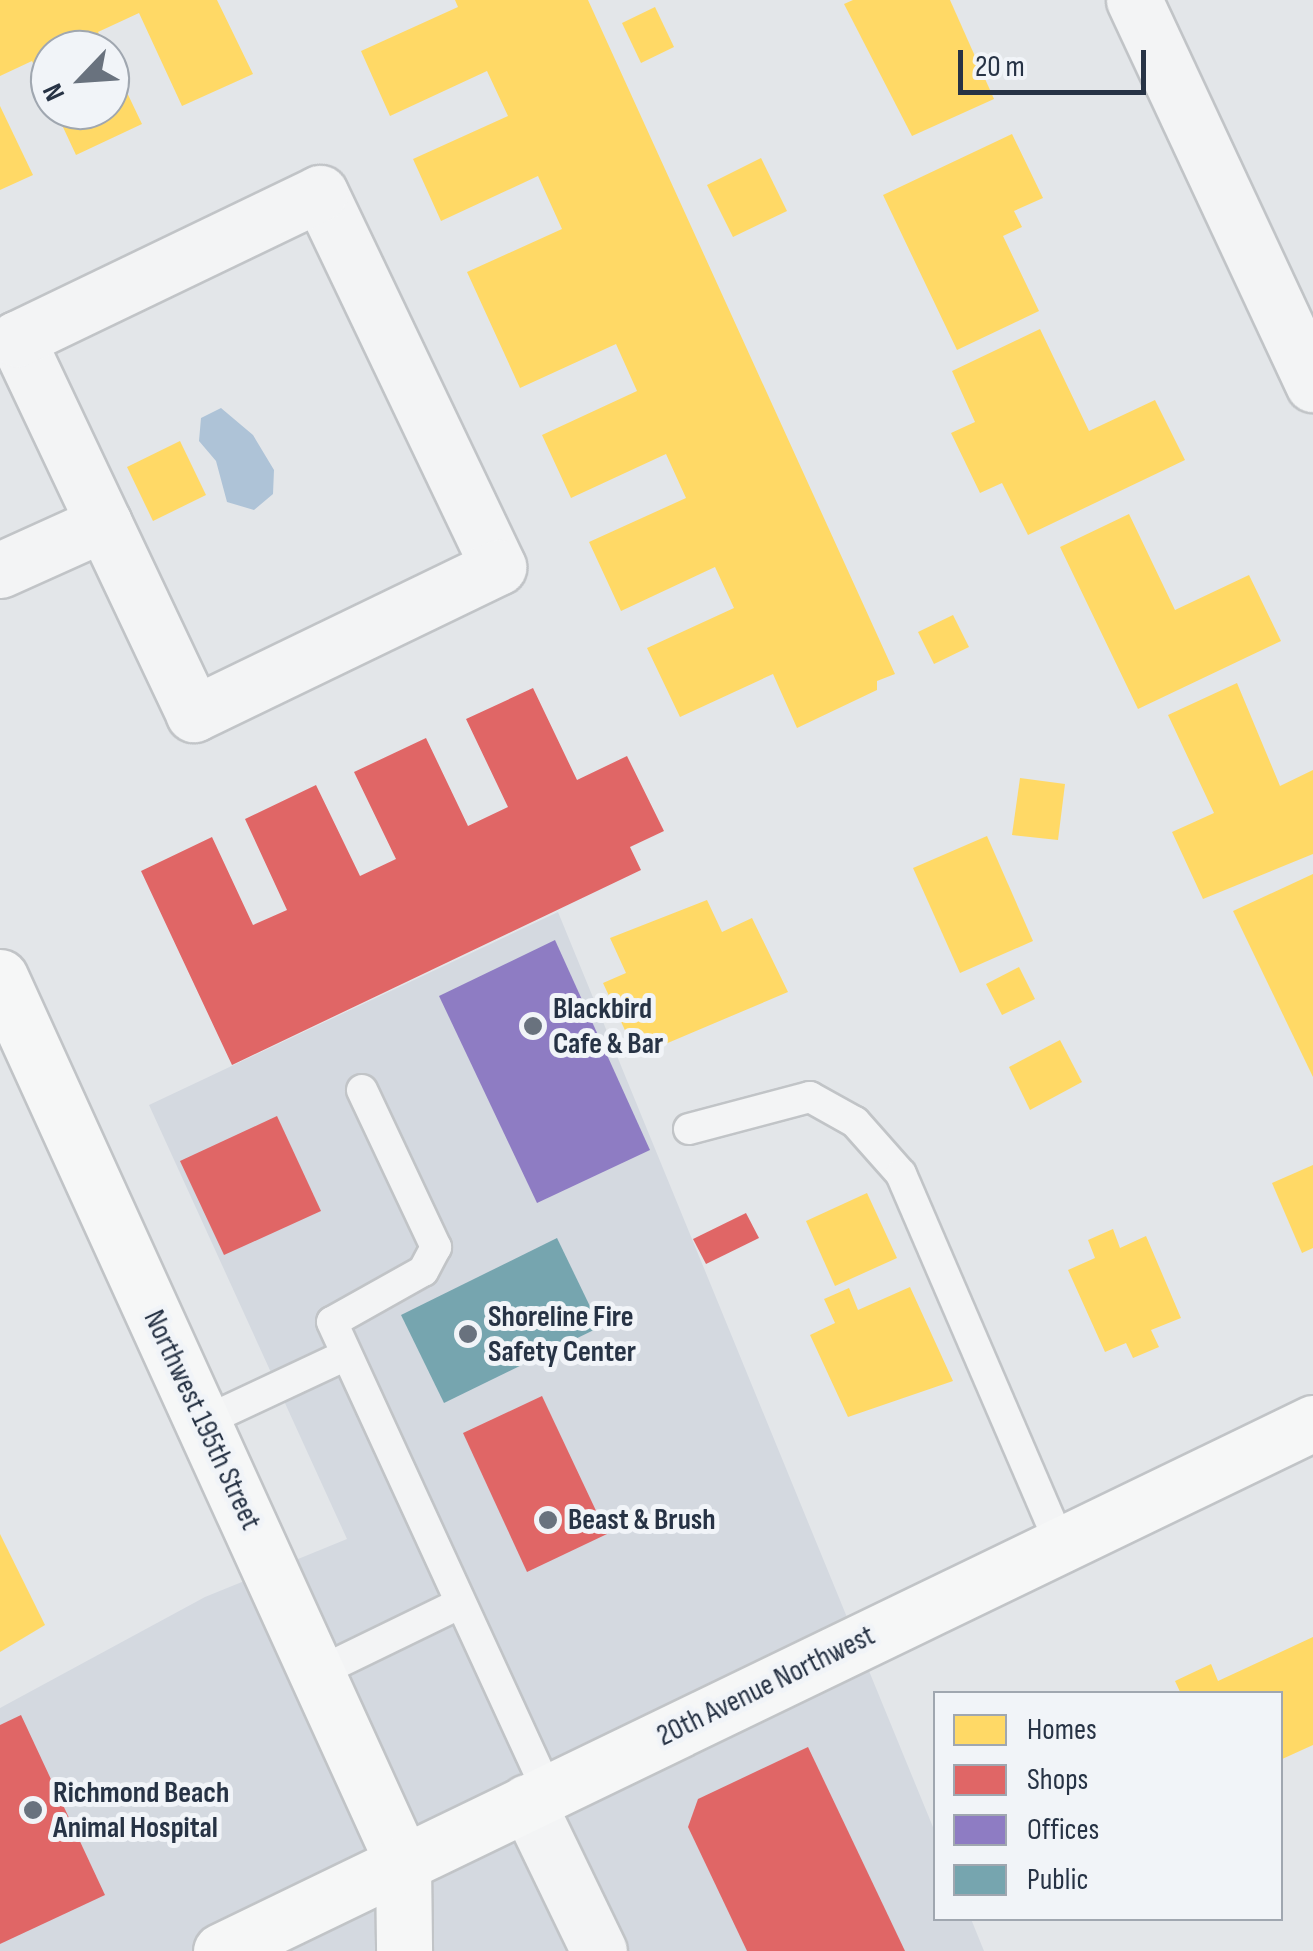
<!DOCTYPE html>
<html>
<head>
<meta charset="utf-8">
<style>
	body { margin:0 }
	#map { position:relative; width:1313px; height:1951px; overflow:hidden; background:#e3e6e9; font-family:"Sofia Sans Condensed",sans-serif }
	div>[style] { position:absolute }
	.built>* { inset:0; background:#d4d9e0 }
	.water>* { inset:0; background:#aec3d7 }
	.homes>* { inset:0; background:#ffd966 }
	.shops>* { inset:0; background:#e06666 }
	.offices>* { inset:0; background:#8e7cc3 }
	.public>* { inset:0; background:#76a5af }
	.roads { filter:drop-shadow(2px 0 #c1c4c7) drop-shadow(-2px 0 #c1c4c7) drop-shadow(0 2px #c1c4c7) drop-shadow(0 -2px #c1c4c7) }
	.lane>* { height:30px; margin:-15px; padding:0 15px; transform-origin:15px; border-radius:15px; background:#f3f4f5 }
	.street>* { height:55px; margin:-27.5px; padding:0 27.5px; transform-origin:27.5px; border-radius:27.5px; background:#f3f4f5 }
	.secondary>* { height:55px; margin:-27.5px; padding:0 27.5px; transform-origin:27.5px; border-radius:27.5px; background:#f6f7f7 }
	.dots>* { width:28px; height:28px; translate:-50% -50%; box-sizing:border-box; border:5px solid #f1f4f8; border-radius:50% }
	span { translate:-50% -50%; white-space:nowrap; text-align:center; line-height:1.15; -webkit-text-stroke:10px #f1f4f8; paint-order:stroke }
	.poi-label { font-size:30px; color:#273345; font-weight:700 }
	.left { translate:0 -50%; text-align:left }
	.street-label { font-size:30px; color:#273345 }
	.legend { position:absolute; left:933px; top:1691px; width:350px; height:230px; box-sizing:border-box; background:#f1f4f8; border:2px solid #a0a7b0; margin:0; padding:12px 18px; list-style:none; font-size:30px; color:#273345 }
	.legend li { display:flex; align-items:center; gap:20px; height:50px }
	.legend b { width:50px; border:2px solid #a0a7b0 }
	.north { position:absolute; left:30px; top:30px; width:100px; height:100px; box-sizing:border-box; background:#f1f4f8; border:2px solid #a0a7b0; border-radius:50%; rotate:245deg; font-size:28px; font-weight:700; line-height:40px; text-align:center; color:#273345 }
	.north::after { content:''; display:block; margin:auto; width:35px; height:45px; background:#69727e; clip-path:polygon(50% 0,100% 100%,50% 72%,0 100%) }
	.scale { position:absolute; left:958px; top:50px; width:188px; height:45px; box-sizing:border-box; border:5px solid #273345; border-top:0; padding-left:12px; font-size:30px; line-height:35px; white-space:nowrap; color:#273345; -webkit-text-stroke:8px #f1f4f8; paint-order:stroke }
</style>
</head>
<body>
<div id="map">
	<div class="built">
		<div style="clip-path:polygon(558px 912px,935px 1832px,936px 1918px,971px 1919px,984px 1951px,0 1951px,0 1708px,205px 1597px,347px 1539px,149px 1105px)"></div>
	</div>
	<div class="water">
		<div style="clip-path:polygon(221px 408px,253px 435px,274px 470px,273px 494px,254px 510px,227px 502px,216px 461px,199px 441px,201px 418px)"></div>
	</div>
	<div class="homes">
		<div style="clip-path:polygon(0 0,217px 0,253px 74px,182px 106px,139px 13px,98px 32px,107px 50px,50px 50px,50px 100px,32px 61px,0 76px)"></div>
		<div style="clip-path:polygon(455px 0,588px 0,895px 674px,877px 681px,877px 690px,797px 728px,773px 674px,680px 717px,647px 648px,734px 608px,715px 567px,621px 611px,589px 542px,686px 498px,666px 454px,571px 498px,542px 435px,637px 391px,616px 344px,520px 388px,467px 272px,562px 229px,538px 176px,441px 221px,413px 159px,508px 116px,487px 71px,390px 116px,361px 51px,458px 7px)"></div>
		<div style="clip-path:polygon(853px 0,950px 0,994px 99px,912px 136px,844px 4px)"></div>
		<div style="clip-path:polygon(655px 7px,674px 47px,641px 63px,622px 23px)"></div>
		<div style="clip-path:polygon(110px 57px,142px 124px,76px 155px,55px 110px,110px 110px)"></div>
		<div style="clip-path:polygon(0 106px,33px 175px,0 190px)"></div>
		<div style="clip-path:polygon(1012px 134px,1043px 198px,1014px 211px,1022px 227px,1003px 236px,1039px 311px,957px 350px,883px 195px)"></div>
		<div style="clip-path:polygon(761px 158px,787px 211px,733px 237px,707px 185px)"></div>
		<div style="clip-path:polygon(1040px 329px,1089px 431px,1155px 400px,1185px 460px,1028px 535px,1002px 483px,980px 493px,951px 433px,975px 422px,952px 371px)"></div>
		<div style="clip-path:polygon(180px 441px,206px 495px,153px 521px,127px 467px)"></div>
		<div style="clip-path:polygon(1129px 514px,1175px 610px,1249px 575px,1281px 641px,1138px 709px,1060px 547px)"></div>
		<div style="clip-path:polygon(953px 615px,969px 647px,934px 664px,918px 632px)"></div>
		<div style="clip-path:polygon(1237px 683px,1280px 786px,1313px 770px,1313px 854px,1203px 899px,1172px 832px,1214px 813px,1168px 715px)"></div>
		<div style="clip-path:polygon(1020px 778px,1065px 784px,1058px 840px,1012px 835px)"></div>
		<div style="clip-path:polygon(987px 836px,1033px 941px,960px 973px,913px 868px)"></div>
		<div style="clip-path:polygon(1313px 874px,1313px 1077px,1233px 911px)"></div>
		<div style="clip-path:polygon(707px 900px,722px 932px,752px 918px,788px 992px,637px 1056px,603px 983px,626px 973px,610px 938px)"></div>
		<div style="clip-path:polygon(1019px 967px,1035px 999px,1002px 1015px,986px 984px)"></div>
		<div style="clip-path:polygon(1060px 1040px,1082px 1082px,1030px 1110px,1009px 1067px)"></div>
		<div style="clip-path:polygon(1313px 1165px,1313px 1248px,1302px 1253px,1272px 1183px)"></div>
		<div style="clip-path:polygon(867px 1193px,897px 1258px,835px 1286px,806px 1221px)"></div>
		<div style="clip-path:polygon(1113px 1229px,1120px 1248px,1146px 1236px,1181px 1318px,1151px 1330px,1159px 1347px,1133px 1358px,1126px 1343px,1105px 1352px,1068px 1270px,1095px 1258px,1088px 1240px)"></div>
		<div style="clip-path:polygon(910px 1287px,953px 1381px,848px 1417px,810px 1335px,835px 1323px,824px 1299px,849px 1288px,858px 1310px)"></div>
		<div style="clip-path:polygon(0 1534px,45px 1625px,0 1652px)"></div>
		<div style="clip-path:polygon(1313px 1637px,1313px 1745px,1280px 1760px,1280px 1694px,1181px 1694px,1175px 1681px,1211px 1664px,1218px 1681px)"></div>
	</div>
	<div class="shops">
		<div style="clip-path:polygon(533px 688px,577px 780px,627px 756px,664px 831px,630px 847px,641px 870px,232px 1065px,141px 871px,212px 837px,253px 925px,287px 910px,245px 819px,316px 785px,360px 876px,396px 859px,354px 772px,426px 738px,468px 826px,508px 807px,466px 719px)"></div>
		<div style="clip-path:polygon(277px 1116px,321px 1211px,224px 1255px,180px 1161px)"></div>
		<div style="clip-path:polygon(746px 1213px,759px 1238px,706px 1264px,693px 1239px)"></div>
		<div style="clip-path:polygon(542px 1396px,607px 1534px,527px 1572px,463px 1433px)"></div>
		<div style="clip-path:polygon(21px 1715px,105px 1895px,0 1944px,0 1725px)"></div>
		<div style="clip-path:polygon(808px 1747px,905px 1951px,747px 1951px,688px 1827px,698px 1799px)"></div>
	</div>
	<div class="offices">
		<div style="clip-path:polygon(555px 940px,650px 1150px,537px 1203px,439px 996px)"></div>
	</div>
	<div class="public">
		<div style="clip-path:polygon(557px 1238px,600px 1327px,444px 1403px,401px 1315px)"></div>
	</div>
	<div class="roads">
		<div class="lane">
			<div style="left:362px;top:1090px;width:174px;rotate:64.8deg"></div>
			<div style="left:436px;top:1247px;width:27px;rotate:118deg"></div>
			<div style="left:423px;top:1271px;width:104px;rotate:150.7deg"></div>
			<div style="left:332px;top:1322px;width:517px;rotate:65.32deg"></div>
			<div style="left:689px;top:1129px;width:125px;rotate:-14.8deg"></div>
			<div style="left:810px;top:1097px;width:51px;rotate:29.1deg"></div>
			<div style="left:855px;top:1122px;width:69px;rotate:48.5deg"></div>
			<div style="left:901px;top:1174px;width:404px;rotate:66.7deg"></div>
			<div style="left:203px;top:1422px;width:156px;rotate:-25.1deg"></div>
			<div style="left:319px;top:1672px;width:156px;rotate:-25.9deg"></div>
		</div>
		<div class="street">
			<div style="left:1134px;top:0;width:424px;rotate:65deg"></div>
			<div style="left:320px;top:193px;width:414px;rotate:64.5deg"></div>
			<div style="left:498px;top:567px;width:338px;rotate:154.2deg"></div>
			<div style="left:194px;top:714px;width:415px;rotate:-115.3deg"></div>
			<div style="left:17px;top:339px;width:336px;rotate:-25.7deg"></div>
			<div style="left:0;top:570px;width:114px;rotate:-24.3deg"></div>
			<div style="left:527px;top:1802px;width:165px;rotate:64.2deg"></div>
		</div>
		<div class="secondary">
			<div style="left:0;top:977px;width:973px;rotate:65.54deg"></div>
			<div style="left:403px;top:1863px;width:88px;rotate:89.3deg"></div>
			<div style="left:221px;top:1951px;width:1213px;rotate:-25.8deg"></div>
		</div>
	</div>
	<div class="dots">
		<div style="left:533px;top:1026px;background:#69727e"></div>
		<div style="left:468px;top:1334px;background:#69727e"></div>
		<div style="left:548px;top:1520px;background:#69727e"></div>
		<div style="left:33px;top:1810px;background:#69727e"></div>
	</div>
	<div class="poi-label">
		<span class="left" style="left:553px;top:1026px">Blackbird<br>Cafe &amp; Bar</span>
		<span class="left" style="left:488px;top:1334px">Shoreline Fire<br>Safety Center</span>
		<span class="left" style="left:568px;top:1520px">Beast &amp; Brush</span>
		<span class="left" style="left:53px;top:1810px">Richmond Beach<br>Animal Hospital</span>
	</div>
	<div class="street-label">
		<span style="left:202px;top:1420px;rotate:65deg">Northwest 195th Street</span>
		<span style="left:766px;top:1686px;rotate:-26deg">20th Avenue Northwest</span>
	</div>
	<ul class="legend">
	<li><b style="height:28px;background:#ffd966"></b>Homes</li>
	<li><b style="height:28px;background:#e06666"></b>Shops</li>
	<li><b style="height:28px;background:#8e7cc3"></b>Offices</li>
	<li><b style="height:28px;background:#76a5af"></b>Public</li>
	</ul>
	<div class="north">N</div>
	<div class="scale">20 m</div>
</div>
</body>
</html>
